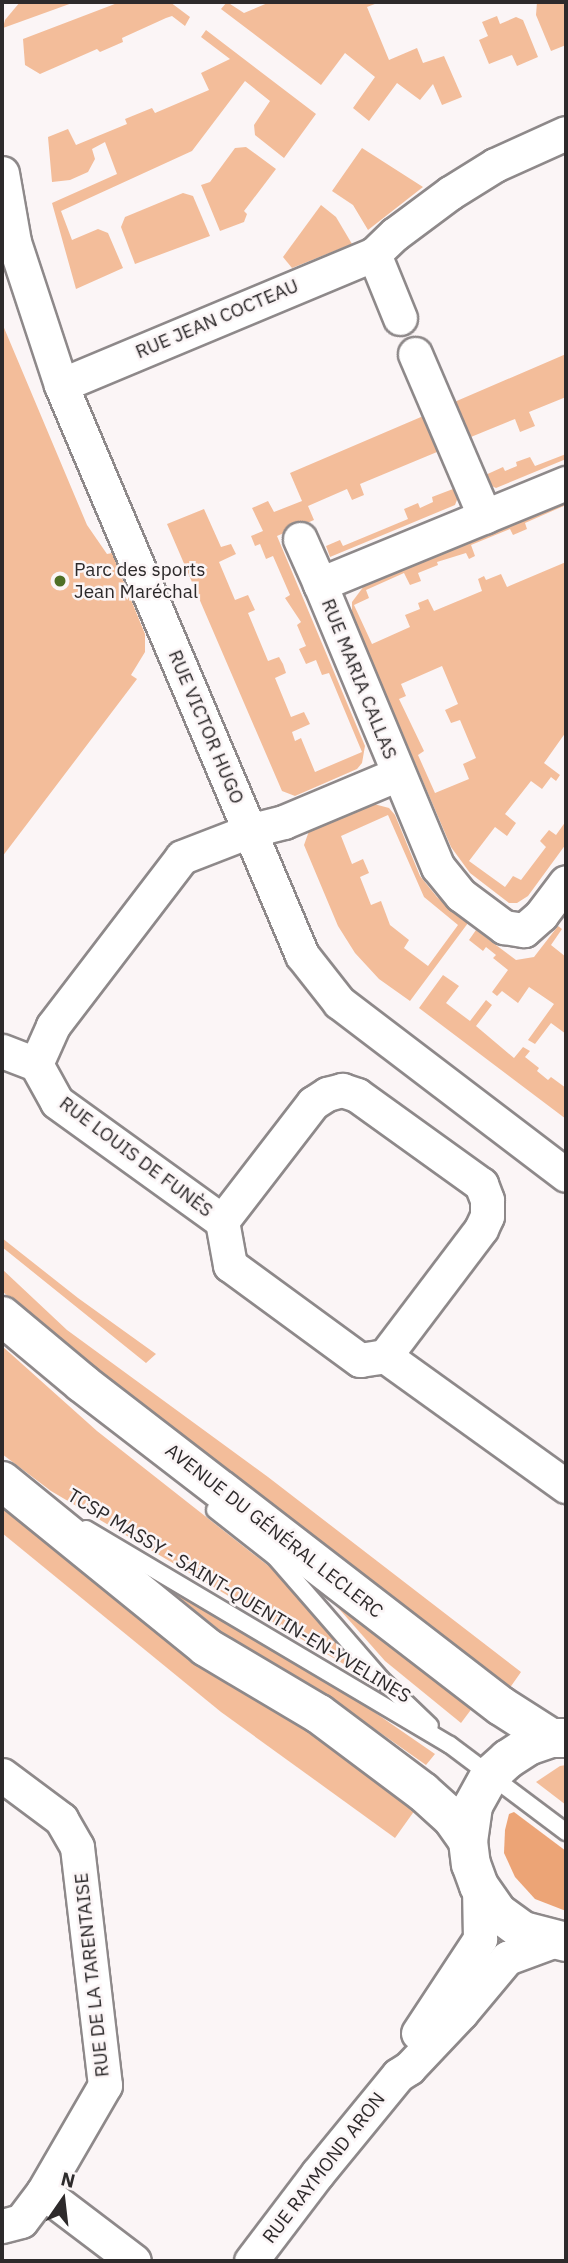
<!DOCTYPE html>
<html>
<head>
<meta charset="utf-8">
<style>
	body { margin:0 }
	#map { position:relative; width:568px; height:2263px; overflow:hidden; background:#fbf5f6; font-family:"IBM Plex Sans",sans-serif }
	div>[style] { position:absolute }
	.green>* { inset:0; background:#f3bd9a }
	.forest>* { inset:0; background:#eca476 }
	.roads { filter:drop-shadow(2px 0 #8e898a) drop-shadow(-2px 0 #8e898a) drop-shadow(0 2px #8e898a) drop-shadow(0 -2px #8e898a) }
	.service>* { height:16px; margin:-8px; padding:0 8px; transform-origin:8px; border-radius:8px; background:#fff }
	.minor>* { height:33px; margin:-16.5px; padding:0 16.5px; transform-origin:16.5px; border-radius:16.5px; background:#fff }
	.primary>* { height:38px; margin:-19px; padding:0 19px; transform-origin:19px; border-radius:19px; background:#fff }
	.dots>* { width:19px; height:19px; translate:-50% -50%; box-sizing:border-box; border:4px solid #fbf5f6; border-radius:50% }
	span { translate:-50% -50%; white-space:nowrap; text-align:center; line-height:1.15; -webkit-text-stroke:5px #fbf5f6; paint-order:stroke }
	.street-label { font-size:19px; color:#2d2a2b }
	.poi-label { font-size:19px; color:#2d2a2b }
	.left { translate:0 -50%; text-align:left }
	.frame { position:absolute; inset:0; border:4px solid #2d2a2b; pointer-events:none }
	.north { position:absolute; left:28px; top:2165px; width:70px; height:70px; -webkit-text-stroke:5px #fbf5f6; paint-order:stroke; rotate:14deg; font-size:19px; font-weight:700; line-height:28px; text-align:center; color:#2d2a2b }
	.north::after { content:''; display:block; margin:auto; width:24px; height:32px; background:#2d2a2b; clip-path:polygon(50% 0,100% 100%,50% 72%,0 100%) }
</style>
</head>
<body>
<div id="map">
	<div class="green">
		<div style="clip-path:polygon(20px 2px,75px 2px,3px 28px,5px 20px)"></div>
		<div style="clip-path:polygon(120px 2px,170px 2px,190px 17px,185px 26px,172px 16px,166px 18px,122px 38px,123px 42px,100px 52px,97px 49px,40px 74px,25px 65px,23px 39px)"></div>
		<div style="clip-path:polygon(227px 2px,244px 13px,270px 2px,380px 2px,367px 7px,389px 60px,417px 48px,423px 63px,444px 56px,462px 97px,442px 105px,433px 84px,420px 100px,397px 83px,369px 121px,353px 108px,375px 77px,345px 53px,321px 85px,221px 9px)"></div>
		<div style="clip-path:polygon(537px 2px,566px 2px,566px 45px,551px 51px,536px 15px)"></div>
		<div style="clip-path:polygon(497px 16px,500px 24px,516px 17px,523px 20px,538px 57px,517px 66px,512px 55px,489px 64px,479px 40px,488px 36px,482px 22px)"></div>
		<div style="clip-path:polygon(206px 30px,316px 114px,284px 158px,255px 135px,254px 125px,270px 101px,245px 81px,192px 151px,61px 211px,72px 240px,98px 229px,108px 233px,123px 268px,76px 289px,52px 203px,117px 174px,105px 142px,92px 149px,95px 159px,88px 172px,70px 180px,52px 182px,48px 137px,68px 129px,76px 145px,127px 124px,125px 119px,152px 108px,155px 113px,209px 90px,201px 73px,230px 59px,201px 37px)"></div>
		<div style="clip-path:polygon(246px 147px,276px 169px,244px 211px,247px 214px,244px 222px,220px 231px,201px 185px,210px 182px,235px 148px)"></div>
		<div style="clip-path:polygon(362px 148px,423px 187px,368px 230px,353px 205px,332px 191px)"></div>
		<div style="clip-path:polygon(183px 193px,193px 196px,210px 236px,135px 264px,121px 227px,125px 217px)"></div>
		<div style="clip-path:polygon(321px 205px,336px 217px,352px 244px,292px 268px,283px 257px)"></div>
		<div style="clip-path:polygon(2px 323px,87px 525px,107px 554px,112px 553px,145px 634px,145px 652px,131px 675px,137px 679px,2px 857px)"></div>
		<div style="clip-path:polygon(566px 354px,566px 397px,529px 412px,535px 426px,520px 432px,515px 419px,466px 439px,452px 403px)"></div>
		<div style="clip-path:polygon(428px 414px,460px 492px,455px 505px,330px 557px,326px 546px,340px 540px,343px 546px,408px 519px,404px 509px,418px 503px,420px 508px,433px 502px,432px 497px,453px 489px,437px 452px,360px 484px,364px 495px,352px 500px,347px 489px,308px 506px,314px 520px,277px 536px,365px 746px,362px 763px,357px 769px,295px 796px,282px 791px,167px 524px,204px 509px,221px 547px,231px 544px,236px 554px,219px 562px,235px 600px,248px 595px,255px 610px,248px 613px,268px 661px,279px 657px,283px 664px,286px 673px,275px 678px,291px 717px,304px 712px,310px 724px,292px 732px,295px 741px,301px 738px,315px 772px,362px 752px,329px 673px,322px 675px,316px 660px,306px 664px,299px 649px,306px 646px,297px 625px,301px 622px,285px 598px,290px 595px,273px 556px,266px 559px,260px 544px,255px 546px,251px 536px,263px 531px,252px 508px,268px 501px,274px 512px,302px 501px,290px 473px)"></div>
		<div style="clip-path:polygon(566px 454px,566px 459px,496px 488px,483px 482px,481px 477px,503px 467px,505px 471px,517px 466px,516px 462px,530px 457px,535px 466px)"></div>
		<div style="clip-path:polygon(evenodd,566px 501px,566px 505px,525px 523px,527px 529px,513px 535px,510px 529px,471px 545px,475px 556px,469px 559px,466px 553px,437px 562px,438px 565px,418px 573px,421px 581px,410px 585px,404px 573px,366px 590px,369px 598px,354px 605px,372px 644px,410px 627px,405px 615px,420px 609px,418px 603px,428px 599px,434px 611px,482px 591px,478px 579px,484px 576px,486px 580px,501px 574px,507px 587px,566px 562px,566px 732px,544px 763px,560px 775px,556px 781px,551px 777px,542px 789px,531px 781px,505px 814px,516px 823px,507px 836px,495px 827px,469px 861px,505px 887px,513px 876px,521px 880px,546px 847px,540px 841px,549px 830px,556px 835px,566px 821px,566px 844px,528px 896px,517px 903px,509px 903px,470px 873px,451px 847px,352px 615px,352px 602px,364px 586px,566px 501px,442px 666px,458px 704px,445px 710px,451px 723px,460px 720px,476px 758px,463px 764px,469px 779px,435px 793px,418px 755px,424px 751px,399px 699px,406px 696px,401px 684px,442px 666px)"></div>
		<div style="clip-path:polygon(evenodd,374px 804px,389px 808px,395px 815px,420px 876px,437px 897px,468px 923px,410px 1001px,379px 979px,355px 953px,338px 926px,304px 845px,309px 831px,374px 804px,388px 815px,424px 897px,458px 925px,428px 966px,404px 948px,409px 940px,390px 925px,381px 901px,371px 905px,360px 877px,369px 873px,363px 859px,352px 864px,341px 836px,388px 815px)"></div>
		<div style="clip-path:polygon(558px 926px,562px 929px,551px 945px,566px 957px,566px 1034px,551px 1023px,535px 1044px,528px 1040px,554px 1004px,529px 987px,518px 1003px,502px 991px,497px 996px,492px 992px,508px 970px,493px 958px,496px 955px,486px 947px,483px 951px,469px 940px,476px 930px,516px 960px,534px 957px)"></div>
		<div style="clip-path:polygon(443px 975px,459px 986px,446px 1003px,470px 1021px,486px 1000px,492px 1005px,476px 1026px,514px 1058px,523px 1047px,530px 1051px,525px 1057px,539px 1068px,537px 1071px,548px 1080px,551px 1077px,566px 1088px,566px 1119px,419px 1008px)"></div>
		<div style="clip-path:polygon(2px 1238px,78px 1298px,156px 1354px,146px 1363px,2px 1247px)"></div>
		<div style="clip-path:polygon(2px 1269px,67px 1330px,268px 1477px,521px 1672px,507px 1692px,83px 1363px,2px 1291px)"></div>
		<div style="clip-path:polygon(2px 1346px,97px 1431px,271px 1568px,374px 1682px,51px 1491px,2px 1454px)"></div>
		<div style="clip-path:polygon(2px 1496px,420px 1803px,395px 1838px,221px 1712px,2px 1533px)"></div>
		<div style="clip-path:polygon(289px 1552px,473px 1707px,461px 1723px,385px 1661px)"></div>
		<div style="clip-path:polygon(177px 1590px,345px 1692px,435px 1754px,426px 1765px,318px 1689px,235px 1642px,173px 1593px)"></div>
		<div style="clip-path:polygon(566px 1765px,566px 1805px,536px 1782px,560px 1766px)"></div>
	</div>
	<div class="forest">
		<div style="clip-path:polygon(514px 1812px,566px 1851px,566px 1911px,535px 1899px,515px 1877px,504px 1853px,505px 1830px,509px 1814px)"></div>
	</div>
	<div class="roads">
		<div class="service">
			<div style="left:215px;top:1510px;width:76px;rotate:38.1deg"></div>
			<div style="left:275px;top:1557px;width:160px;rotate:49deg"></div>
			<div style="left:380px;top:1678px;width:69px;rotate:43.8deg"></div>
			<div style="left:86px;top:1529px;width:423px;rotate:30.7deg"></div>
			<div style="left:450px;top:1745px;width:145px;rotate:36.9deg"></div>
		</div>
		<div class="minor">
			<div style="left:2px;top:173px;width:70px;rotate:80.1deg"></div>
			<div style="left:14px;top:242px;width:151px;rotate:71.8deg"></div>
			<div style="left:61px;top:385px;width:619px;rotate:67.08deg"></div>
			<div style="left:302px;top:955px;width:60px;rotate:51.8deg"></div>
			<div style="left:339px;top:1002px;width:285px;rotate:37.3deg"></div>
			<div style="left:374px;top:254px;width:69px;rotate:67.9deg"></div>
			<div style="left:415px;top:354px;width:177px;rotate:66.8deg"></div>
			<div style="left:61px;top:385px;width:339px;rotate:-22.7deg"></div>
			<div style="left:374px;top:254px;width:29px;rotate:-44deg"></div>
			<div style="left:395px;top:234px;width:69px;rotate:-36.7deg"></div>
			<div style="left:450px;top:193px;width:53px;rotate:-31.9deg"></div>
			<div style="left:495px;top:165px;width:78px;rotate:-24.3deg"></div>
			<div style="left:566px;top:483px;width:266px;rotate:157.7deg"></div>
			<div style="left:320px;top:584px;width:307px;rotate:67.4deg"></div>
			<div style="left:438px;top:867px;width:36px;rotate:51deg"></div>
			<div style="left:461px;top:895px;width:54px;rotate:36.7deg"></div>
			<div style="left:504px;top:927px;width:20px;rotate:9deg"></div>
			<div style="left:524px;top:930px;width:23px;rotate:-41deg"></div>
			<div style="left:541px;top:915px;width:41px;rotate:-52.9deg"></div>
			<div style="left:300px;top:539px;width:49px;rotate:66deg"></div>
			<div style="left:398px;top:774px;width:124px;rotate:157.2deg"></div>
			<div style="left:284px;top:822px;width:36px;rotate:166deg"></div>
			<div style="left:249px;top:831px;width:72px;rotate:158.8deg"></div>
			<div style="left:182px;top:857px;width:213px;rotate:127.4deg"></div>
			<div style="left:53px;top:1026px;width:42px;rotate:114.1deg"></div>
			<div style="left:36px;top:1064px;width:43px;rotate:61.1deg"></div>
			<div style="left:57px;top:1102px;width:203px;rotate:35.8deg"></div>
			<div style="left:222px;top:1221px;width:45px;rotate:79.7deg"></div>
			<div style="left:230px;top:1265px;width:161px;rotate:36.2deg"></div>
			<div style="left:360px;top:1360px;width:25px;rotate:-9deg"></div>
			<div style="left:385px;top:1356px;width:223px;rotate:35.7deg"></div>
			<div style="left:2px;top:1051px;width:36px;rotate:21deg"></div>
			<div style="left:222px;top:1221px;width:149px;rotate:-52.4deg"></div>
			<div style="left:313px;top:1103px;width:17px;rotate:-33deg"></div>
			<div style="left:327px;top:1094px;width:16px;rotate:-15deg"></div>
			<div style="left:342px;top:1090px;width:16px;rotate:18deg"></div>
			<div style="left:357px;top:1095px;width:153px;rotate:35.7deg"></div>
			<div style="left:481px;top:1184px;width:17px;rotate:69deg"></div>
			<div style="left:487px;top:1200px;width:16px;rotate:90deg"></div>
			<div style="left:487px;top:1216px;width:14px;rotate:115deg"></div>
			<div style="left:481px;top:1229px;width:159px;rotate:127.1deg"></div>
			<div style="left:2px;top:1775px;width:74px;rotate:36.7deg"></div>
			<div style="left:61px;top:1819px;width:32px;rotate:60deg"></div>
			<div style="left:77px;top:1847px;width:240px;rotate:83.3deg"></div>
			<div style="left:105px;top:2085px;width:124px;rotate:120.1deg"></div>
			<div style="left:43px;top:2192px;width:36px;rotate:127deg"></div>
			<div style="left:21px;top:2221px;width:20px;rotate:165deg"></div>
			<div style="left:418px;top:2033px;width:113px;rotate:-56.6deg"></div>
			<div style="left:480px;top:1939px;width:53px;rotate:-91.1deg"></div>
			<div style="left:43px;top:2192px;width:114px;rotate:37.2deg"></div>
			<div style="left:251px;top:2261px;width:109px;rotate:-52.8deg"></div>
			<div style="left:317px;top:2174px;width:128px;rotate:-50.7deg"></div>
			<div style="left:398px;top:2075px;width:13px;rotate:-32deg"></div>
			<div style="left:409px;top:2068px;width:76px;rotate:-46.6deg"></div>
			<div style="left:461px;top:2013px;width:72px;rotate:-50.1deg"></div>
			<div style="left:507px;top:1958px;width:49px;rotate:-20.3deg"></div>
		</div>
		<div class="primary">
			<div style="left:2px;top:1316px;width:104px;rotate:39.9deg"></div>
			<div style="left:82px;top:1383px;width:529px;rotate:37.63deg"></div>
			<div style="left:501px;top:1706px;width:59px;rotate:32.6deg"></div>
			<div style="left:2px;top:1481px;width:263px;rotate:39.1deg"></div>
			<div style="left:206px;top:1647px;width:131px;rotate:30.7deg"></div>
			<div style="left:319px;top:1714px;width:130px;rotate:36.9deg"></div>
			<div style="left:423px;top:1792px;width:39px;rotate:42deg"></div>
			<div style="left:452px;top:1818px;width:28px;rotate:55deg"></div>
			<div style="left:566px;top:1738px;width:15px;rotate:180deg"></div>
			<div style="left:551px;top:1738px;width:24px;rotate:161deg"></div>
			<div style="left:528px;top:1746px;width:24px;rotate:147deg"></div>
			<div style="left:508px;top:1759px;width:24px;rotate:138deg"></div>
			<div style="left:490px;top:1775px;width:35px;rotate:119deg"></div>
			<div style="left:473px;top:1806px;width:35px;rotate:98deg"></div>
			<div style="left:468px;top:1841px;width:23px;rotate:83deg"></div>
			<div style="left:471px;top:1864px;width:23px;rotate:70deg"></div>
			<div style="left:479px;top:1886px;width:32px;rotate:55deg"></div>
			<div style="left:497px;top:1912px;width:32px;rotate:36deg"></div>
			<div style="left:523px;top:1931px;width:44px;rotate:14.3deg"></div>
		</div>
	</div>
	<div class="dots">
		<div style="left:60px;top:581px;background:#4f6f26"></div>
	</div>
	<div class="street-label">
		<span style="left:217px;top:319px;rotate:-23deg">RUE JEAN COCTEAU</span>
		<span style="left:359px;top:679px;rotate:68deg">RUE MARIA CALLAS</span>
		<span style="left:206px;top:727px;rotate:67deg">RUE VICTOR HUGO</span>
		<span style="left:136px;top:1157px;rotate:37deg">RUE LOUIS DE FUNÈS</span>
		<span style="left:274px;top:1531px;rotate:38deg">AVENUE DU GÉNÉRAL LECLERC</span>
		<span style="left:239px;top:1596px;rotate:31deg">TCSP MASSY - SAINT-QUENTIN-EN-YVELINES</span>
		<span style="left:92px;top:1975px;rotate:-96deg">RUE DE LA TARENTAISE</span>
		<span style="left:324px;top:2168px;rotate:-52deg">RUE RAYMOND ARON</span>
	</div>
	<div class="poi-label">
		<span class="left" style="left:74px;top:581px">Parc des sports<br>Jean Maréchal</span>
	</div>
	<div class="frame"></div>
	<div class="north">N</div>
</div>
</body>
</html>
